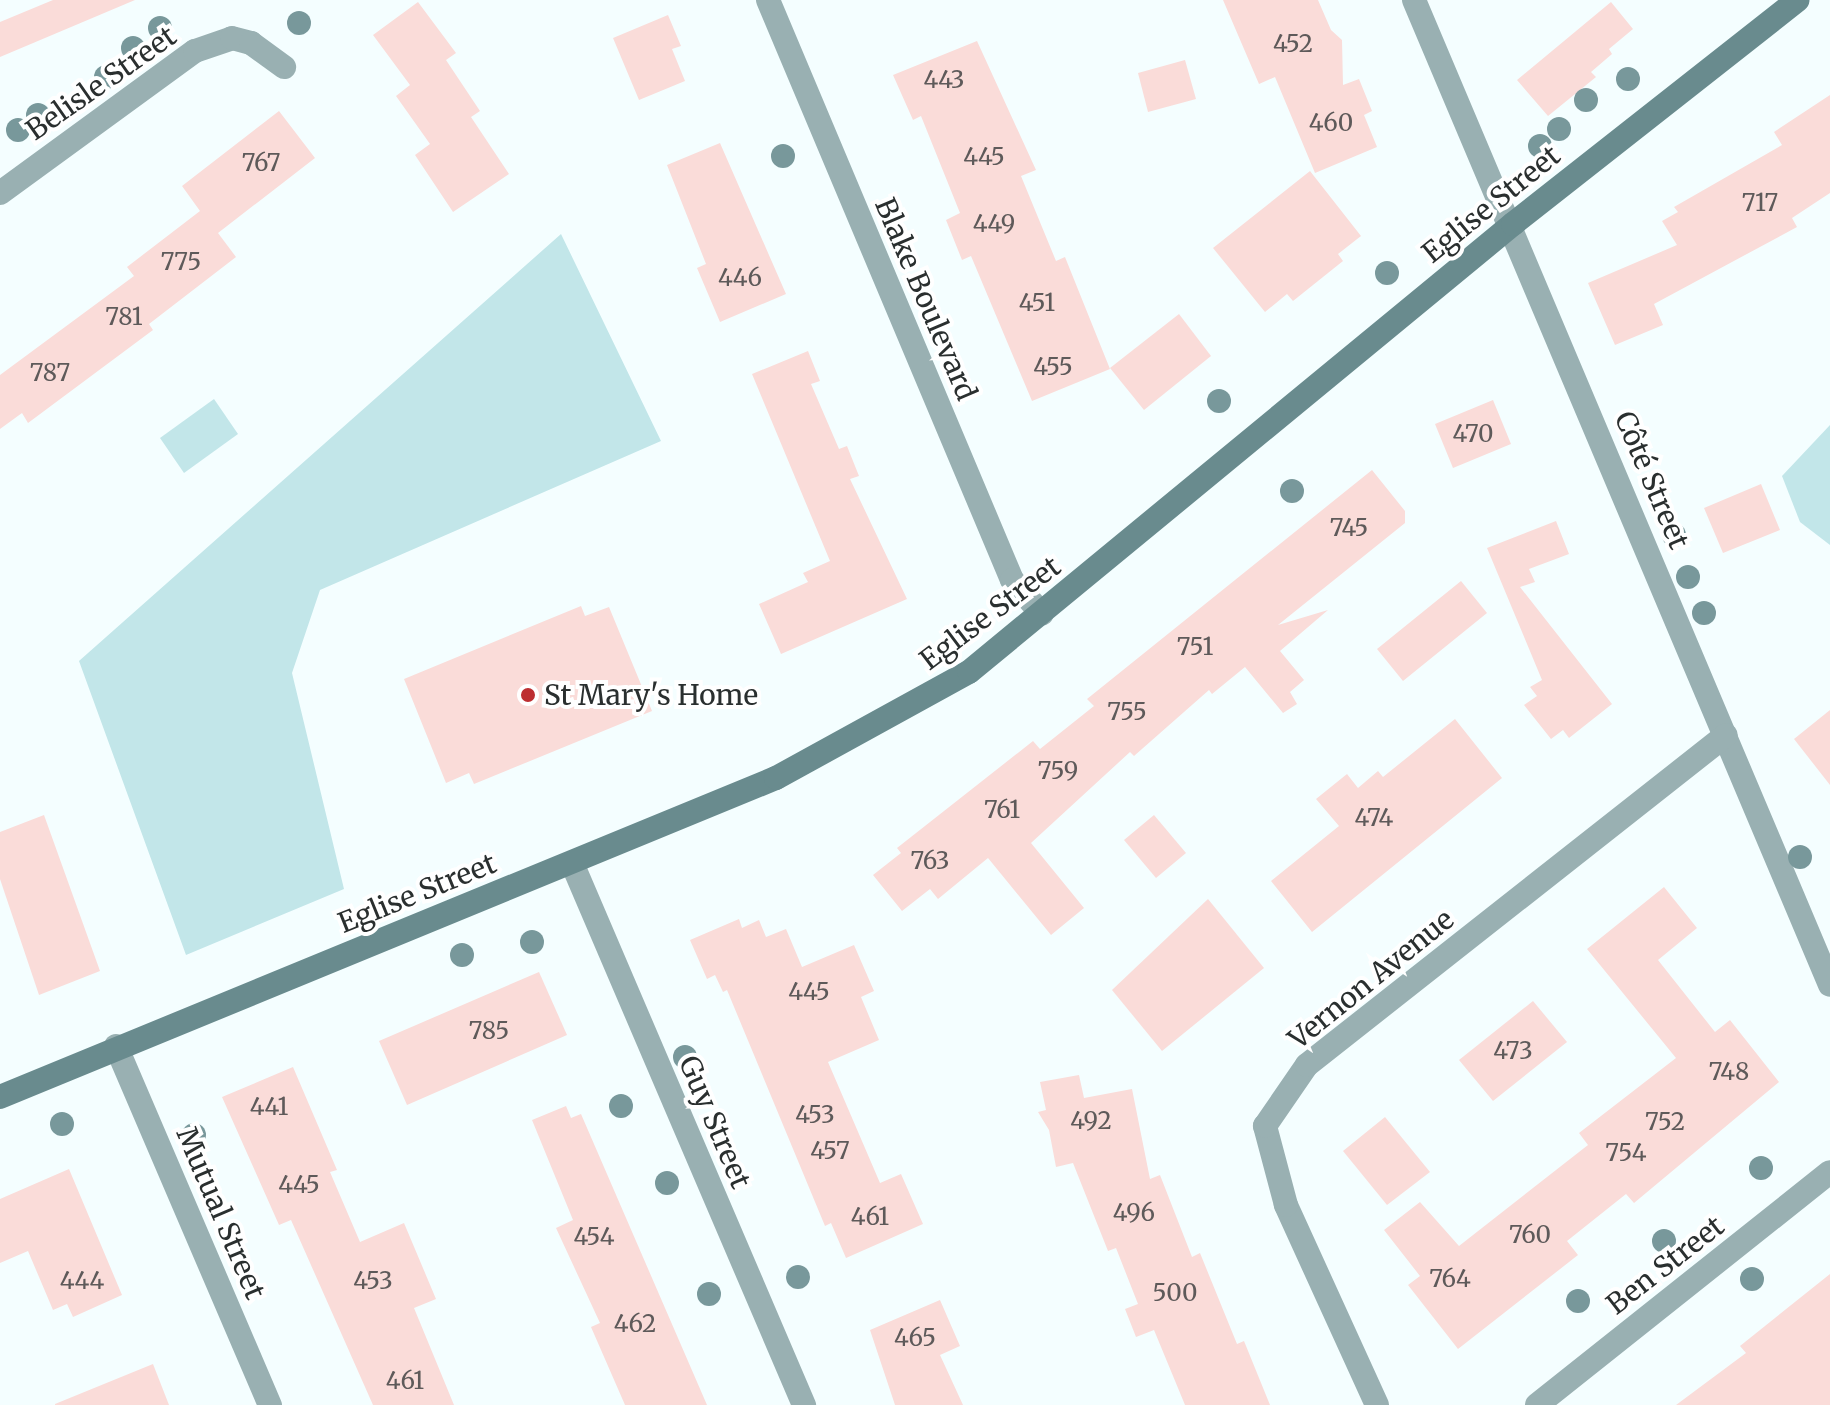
<!DOCTYPE html>
<html>
<head>
<meta charset="utf-8">
<style>
	body { margin:0 }
	#map { position:relative; width:1830px; height:1405px; overflow:hidden; background:#f4feff; font-family:Merriweather,serif }
	div>[style] { position:absolute }
	.green>* { inset:0; background:#c2e6e9 }
	.building>* { inset:0; background:#fadcd9 }
	.street>* { height:24px; margin:-12px; padding:0 12px; transform-origin:12px; border-radius:12px; background:#99b0b2 }
	.secondary>* { height:24px; margin:-12px; padding:0 12px; transform-origin:12px; border-radius:12px; background:#698b8e }
	.trees>* { width:24px; height:24px; margin:-12px; border-radius:50%; background:#78989b }
	.dots>* { width:22px; height:22px; translate:-50% -50%; box-sizing:border-box; border:4px solid #fff; border-radius:50% }
	span { translate:-50% -50%; white-space:nowrap; text-align:center; line-height:1.15; -webkit-text-stroke:8px #fff; paint-order:stroke }
	.number-label { font-size:24px; color:#5e5a5a }
	.number-label span { -webkit-text-stroke-width:0 }
	.street-label { font-size:28px; color:#2a2f2f }
	.poi-label { font-size:28px; color:#2a2f2f }
	.left { translate:0 -50%; text-align:left }
</style>
</head>
<body>
<div id="map">
	<div class="green">
		<div style="clip-path:polygon(561px 234px,661px 441px,320px 590px,292px 673px,344px 889px,186px 955px,79px 661px)"></div>
		<div style="clip-path:polygon(214px 399px,238px 434px,184px 473px,160px 438px)"></div>
		<div style="clip-path:polygon(1830px 425px,1830px 545px,1800px 522px,1782px 476px)"></div>
	</div>
	<div class="building">
		<div style="clip-path:polygon(53px 0,135px 0,0 57px,0 22px)"></div>
		<div style="clip-path:polygon(1223px 0,1318px 0,1331px 30px,1342px 40px,1343px 85px,1359px 79px,1372px 111px,1364px 115px,1377px 147px,1315px 173px,1275px 77px,1259px 84px)"></div>
		<div style="clip-path:polygon(418px 2px,456px 53px,446px 60px,480px 111px,471px 117px,509px 174px,453px 212px,415px 155px,430px 144px,396px 96px,410px 85px,373px 35px)"></div>
		<div style="clip-path:polygon(1611px 2px,1633px 29px,1609px 49px,1612px 54px,1591px 72px,1596px 77px,1548px 116px,1517px 80px)"></div>
		<div style="clip-path:polygon(668px 15px,681px 46px,672px 49px,685px 81px,639px 100px,613px 38px)"></div>
		<div style="clip-path:polygon(977px 41px,1036px 170px,1021px 176px,1056px 261px,1065px 257px,1110px 369px,1032px 401px,971px 256px,962px 260px,946px 220px,960px 213px,921px 116px,913px 120px,893px 75px)"></div>
		<div style="clip-path:polygon(1185px 60px,1196px 99px,1148px 112px,1138px 73px)"></div>
		<div style="clip-path:polygon(1830px 95px,1830px 193px,1792px 218px,1797px 227px,1654px 304px,1663px 325px,1615px 345px,1588px 283px,1677px 245px,1662px 221px,1678px 212px,1674px 207px,1782px 145px,1774px 132px)"></div>
		<div style="clip-path:polygon(279px 111px,315px 158px,218px 233px,236px 257px,149px 324px,153px 330px,28px 423px,22px 413px,0 429px,0 375px,134px 276px,127px 267px,200px 211px,182px 186px)"></div>
		<div style="clip-path:polygon(720px 143px,786px 294px,720px 322px,697px 268px,706px 264px,667px 165px)"></div>
		<div style="clip-path:polygon(1310px 171px,1361px 236px,1338px 254px,1343px 261px,1293px 301px,1287px 294px,1265px 312px,1213px 248px)"></div>
		<div style="clip-path:polygon(1179px 314px,1211px 356px,1144px 410px,1110px 368px)"></div>
		<div style="clip-path:polygon(808px 351px,820px 381px,811px 384px,839px 449px,847px 446px,859px 476px,850px 479px,907px 599px,781px 654px,759px 604px,808px 582px,803px 573px,830px 561px,752px 374px)"></div>
		<div style="clip-path:polygon(1493px 400px,1511px 444px,1453px 468px,1435px 424px)"></div>
		<div style="clip-path:polygon(1372px 470px,1405px 511px,1405px 523px,1278px 625px,1328px 610px,1280px 651px,1304px 680px,1290px 692px,1297px 704px,1283px 713px,1245px 667px,1212px 694px,1209px 690px,1134px 756px,1130px 752px,1031px 843px,1084px 908px,1051px 935px,988px 858px,938px 899px,930px 889px,902px 911px,873px 875px,901px 853px,897px 848px,1033px 741px,1040px 749px,1094px 706px,1087px 699px)"></div>
		<div style="clip-path:polygon(1761px 484px,1780px 530px,1723px 553px,1704px 508px)"></div>
		<div style="clip-path:polygon(1556px 521px,1569px 554px,1529px 569px,1535px 582px,1520px 587px,1612px 704px,1569px 738px,1563px 730px,1551px 739px,1524px 705px,1537px 696px,1530px 687px,1542px 680px,1487px 548px)"></div>
		<div style="clip-path:polygon(1461px 581px,1487px 613px,1403px 681px,1377px 649px)"></div>
		<div style="clip-path:polygon(581px 606px,585px 616px,609px 607px,652px 711px,474px 784px,469px 773px,446px 783px,404px 679px)"></div>
		<div style="clip-path:polygon(1830px 710px,1830px 785px,1794px 739px)"></div>
		<div style="clip-path:polygon(1455px 719px,1502px 778px,1312px 932px,1271px 881px,1339px 826px,1316px 799px,1347px 774px,1358px 788px,1378px 771px,1383px 777px)"></div>
		<div style="clip-path:polygon(44px 815px,100px 971px,39px 995px,0 879px,0 832px)"></div>
		<div style="clip-path:polygon(1154px 815px,1186px 853px,1156px 878px,1124px 840px)"></div>
		<div style="clip-path:polygon(1664px 887px,1697px 928px,1658px 960px,1715px 1032px,1730px 1020px,1779px 1082px,1634px 1203px,1626px 1194px,1567px 1241px,1578px 1255px,1458px 1349px,1408px 1285px,1420px 1276px,1384px 1230px,1420px 1202px,1459px 1246px,1588px 1145px,1579px 1133px,1676px 1058px,1587px 949px)"></div>
		<div style="clip-path:polygon(1208px 899px,1264px 968px,1162px 1051px,1112px 990px)"></div>
		<div style="clip-path:polygon(739px 919px,742px 928px,759px 920px,766px 937px,786px 929px,802px 967px,854px 945px,874px 991px,861px 997px,879px 1040px,828px 1062px,880px 1183px,901px 1174px,923px 1224px,846px 1258px,831px 1223px,825px 1226px,727px 990px,723px 992px,715px 975px,707px 979px,690px 940px)"></div>
		<div style="clip-path:polygon(539px 972px,567px 1035px,407px 1105px,379px 1041px)"></div>
		<div style="clip-path:polygon(1533px 1001px,1567px 1042px,1493px 1101px,1459px 1060px)"></div>
		<div style="clip-path:polygon(293px 1067px,337px 1170px,330px 1172px,360px 1242px,404px 1223px,436px 1299px,414px 1308px,454px 1405px,373px 1405px,291px 1220px,279px 1225px,222px 1097px)"></div>
		<div style="clip-path:polygon(1079px 1075px,1084px 1098px,1132px 1089px,1150px 1179px,1160px 1175px,1192px 1257px,1200px 1253px,1237px 1344px,1244px 1341px,1270px 1405px,1185px 1405px,1154px 1330px,1136px 1337px,1125px 1309px,1138px 1304px,1116px 1248px,1108px 1251px,1073px 1163px,1056px 1167px,1049px 1130px,1038px 1112px,1046px 1110px,1040px 1082px)"></div>
		<div style="clip-path:polygon(566px 1106px,571px 1118px,581px 1114px,707px 1405px,625px 1405px,591px 1327px,600px 1323px,556px 1228px,573px 1220px,532px 1120px)"></div>
		<div style="clip-path:polygon(1385px 1117px,1430px 1172px,1387px 1205px,1343px 1151px)"></div>
		<div style="clip-path:polygon(69px 1169px,122px 1295px,73px 1317px,67px 1304px,53px 1310px,28px 1251px,0 1263px,0 1199px)"></div>
		<div style="clip-path:polygon(1830px 1274px,1830px 1405px,1676px 1405px,1746px 1353px,1740px 1346px)"></div>
		<div style="clip-path:polygon(940px 1300px,960px 1346px,940px 1355px,963px 1405px,895px 1405px,870px 1330px)"></div>
		<div style="clip-path:polygon(153px 1364px,169px 1405px,55px 1405px,55px 1404px)"></div>
	</div>
	<div class="street">
		<div style="left:768px;top:0;width:629px;rotate:67.18deg"></div>
		<div style="left:1012px;top:580px;width:45px;rotate:48.6deg"></div>
		<div style="left:1414px;top:0;width:1069px;rotate:67.1deg"></div>
		<div style="left:0;top:193px;width:241px;rotate:-36.1deg"></div>
		<div style="left:195px;top:51px;width:39px;rotate:-19deg"></div>
		<div style="left:232px;top:38px;width:20px;rotate:15deg"></div>
		<div style="left:251px;top:43px;width:41px;rotate:36deg"></div>
		<div style="left:572px;top:863px;width:590px;rotate:66.83deg"></div>
		<div style="left:116px;top:1046px;width:391px;rotate:66.8deg"></div>
		<div style="left:1377px;top:1405px;width:220px;rotate:-114.5deg"></div>
		<div style="left:1286px;top:1205px;width:82px;rotate:-104.9deg"></div>
		<div style="left:1265px;top:1126px;width:74px;rotate:-55.5deg"></div>
		<div style="left:1307px;top:1065px;width:533px;rotate:-38.22deg"></div>
		<div style="left:1537px;top:1405px;width:374px;rotate:-38.5deg"></div>
	</div>
	<div class="secondary">
		<div style="left:0;top:1097px;width:839px;rotate:-22.35deg"></div>
		<div style="left:776px;top:778px;width:220px;rotate:-28.8deg"></div>
		<div style="left:969px;top:672px;width:705px;rotate:-39.47deg"></div>
		<div style="left:1513px;top:224px;width:362px;rotate:-38.2deg"></div>
	</div>
	<div class="trees">
		<div style="left:299px;top:23px"></div>
		<div style="left:160px;top:28px"></div>
		<div style="left:133px;top:48px"></div>
		<div style="left:106px;top:77px"></div>
		<div style="left:1628px;top:79px"></div>
		<div style="left:1586px;top:100px"></div>
		<div style="left:38px;top:115px"></div>
		<div style="left:1559px;top:129px"></div>
		<div style="left:18px;top:130px"></div>
		<div style="left:1540px;top:146px"></div>
		<div style="left:783px;top:156px"></div>
		<div style="left:1387px;top:273px"></div>
		<div style="left:1219px;top:401px"></div>
		<div style="left:1292px;top:491px"></div>
		<div style="left:1674px;top:535px"></div>
		<div style="left:1688px;top:577px"></div>
		<div style="left:1704px;top:613px"></div>
		<div style="left:1800px;top:857px"></div>
		<div style="left:532px;top:942px"></div>
		<div style="left:462px;top:955px"></div>
		<div style="left:685px;top:1057px"></div>
		<div style="left:621px;top:1106px"></div>
		<div style="left:62px;top:1124px"></div>
		<div style="left:194px;top:1135px"></div>
		<div style="left:1761px;top:1168px"></div>
		<div style="left:667px;top:1183px"></div>
		<div style="left:1664px;top:1241px"></div>
		<div style="left:798px;top:1277px"></div>
		<div style="left:1752px;top:1279px"></div>
		<div style="left:709px;top:1294px"></div>
		<div style="left:1578px;top:1301px"></div>
	</div>
	<div class="dots">
		<div style="left:528px;top:695px;background:#bd2e31"></div>
	</div>
	<div class="number-label">
		<span style="left:1293px;top:44px">452</span>
		<span style="left:944px;top:80px">443</span>
		<span style="left:1331px;top:123px">460</span>
		<span style="left:984px;top:157px">445</span>
		<span style="left:261px;top:163px">767</span>
		<span style="left:1760px;top:203px">717</span>
		<span style="left:994px;top:224px">449</span>
		<span style="left:181px;top:262px">775</span>
		<span style="left:740px;top:278px">446</span>
		<span style="left:1037px;top:303px">451</span>
		<span style="left:124px;top:317px">781</span>
		<span style="left:1053px;top:367px">455</span>
		<span style="left:50px;top:373px">787</span>
		<span style="left:1473px;top:434px">470</span>
		<span style="left:1349px;top:528px">745</span>
		<span style="left:1195px;top:647px">751</span>
		<span style="left:1127px;top:712px">755</span>
		<span style="left:1058px;top:771px">759</span>
		<span style="left:1002px;top:810px">761</span>
		<span style="left:1374px;top:818px">474</span>
		<span style="left:930px;top:861px">763</span>
		<span style="left:809px;top:992px">445</span>
		<span style="left:489px;top:1031px">785</span>
		<span style="left:1513px;top:1051px">473</span>
		<span style="left:1729px;top:1072px">748</span>
		<span style="left:269px;top:1107px">441</span>
		<span style="left:815px;top:1115px">453</span>
		<span style="left:1091px;top:1121px">492</span>
		<span style="left:1665px;top:1122px">752</span>
		<span style="left:830px;top:1151px">457</span>
		<span style="left:1626px;top:1153px">754</span>
		<span style="left:299px;top:1185px">445</span>
		<span style="left:1134px;top:1213px">496</span>
		<span style="left:870px;top:1217px">461</span>
		<span style="left:1530px;top:1235px">760</span>
		<span style="left:594px;top:1237px">454</span>
		<span style="left:1450px;top:1279px">764</span>
		<span style="left:82px;top:1281px">444</span>
		<span style="left:373px;top:1281px">453</span>
		<span style="left:1175px;top:1293px">500</span>
		<span style="left:635px;top:1324px">462</span>
		<span style="left:915px;top:1338px">465</span>
		<span style="left:405px;top:1381px">461</span>
	</div>
	<div class="street-label">
		<span style="left:101px;top:83px;rotate:-35deg">Belisle Street</span>
		<span style="left:1491px;top:204px;rotate:-39deg">Eglise Street</span>
		<span style="left:926px;top:299px;rotate:67deg">Blake Boulevard</span>
		<span style="left:1652px;top:480px;rotate:67deg">Côté Street</span>
		<span style="left:990px;top:613px;rotate:-37deg">Eglise Street</span>
		<span style="left:417px;top:893px;rotate:-22deg">Eglise Street</span>
		<span style="left:1371px;top:979px;rotate:-39deg">Vernon Avenue</span>
		<span style="left:715px;top:1122px;rotate:67deg">Guy Street</span>
		<span style="left:221px;top:1213px;rotate:67deg">Mutual Street</span>
		<span style="left:1665px;top:1265px;rotate:-38deg">Ben Street</span>
	</div>
	<div class="poi-label">
		<span class="left" style="left:544px;top:695px">St Mary's Home</span>
	</div>
</div>
</body>
</html>
